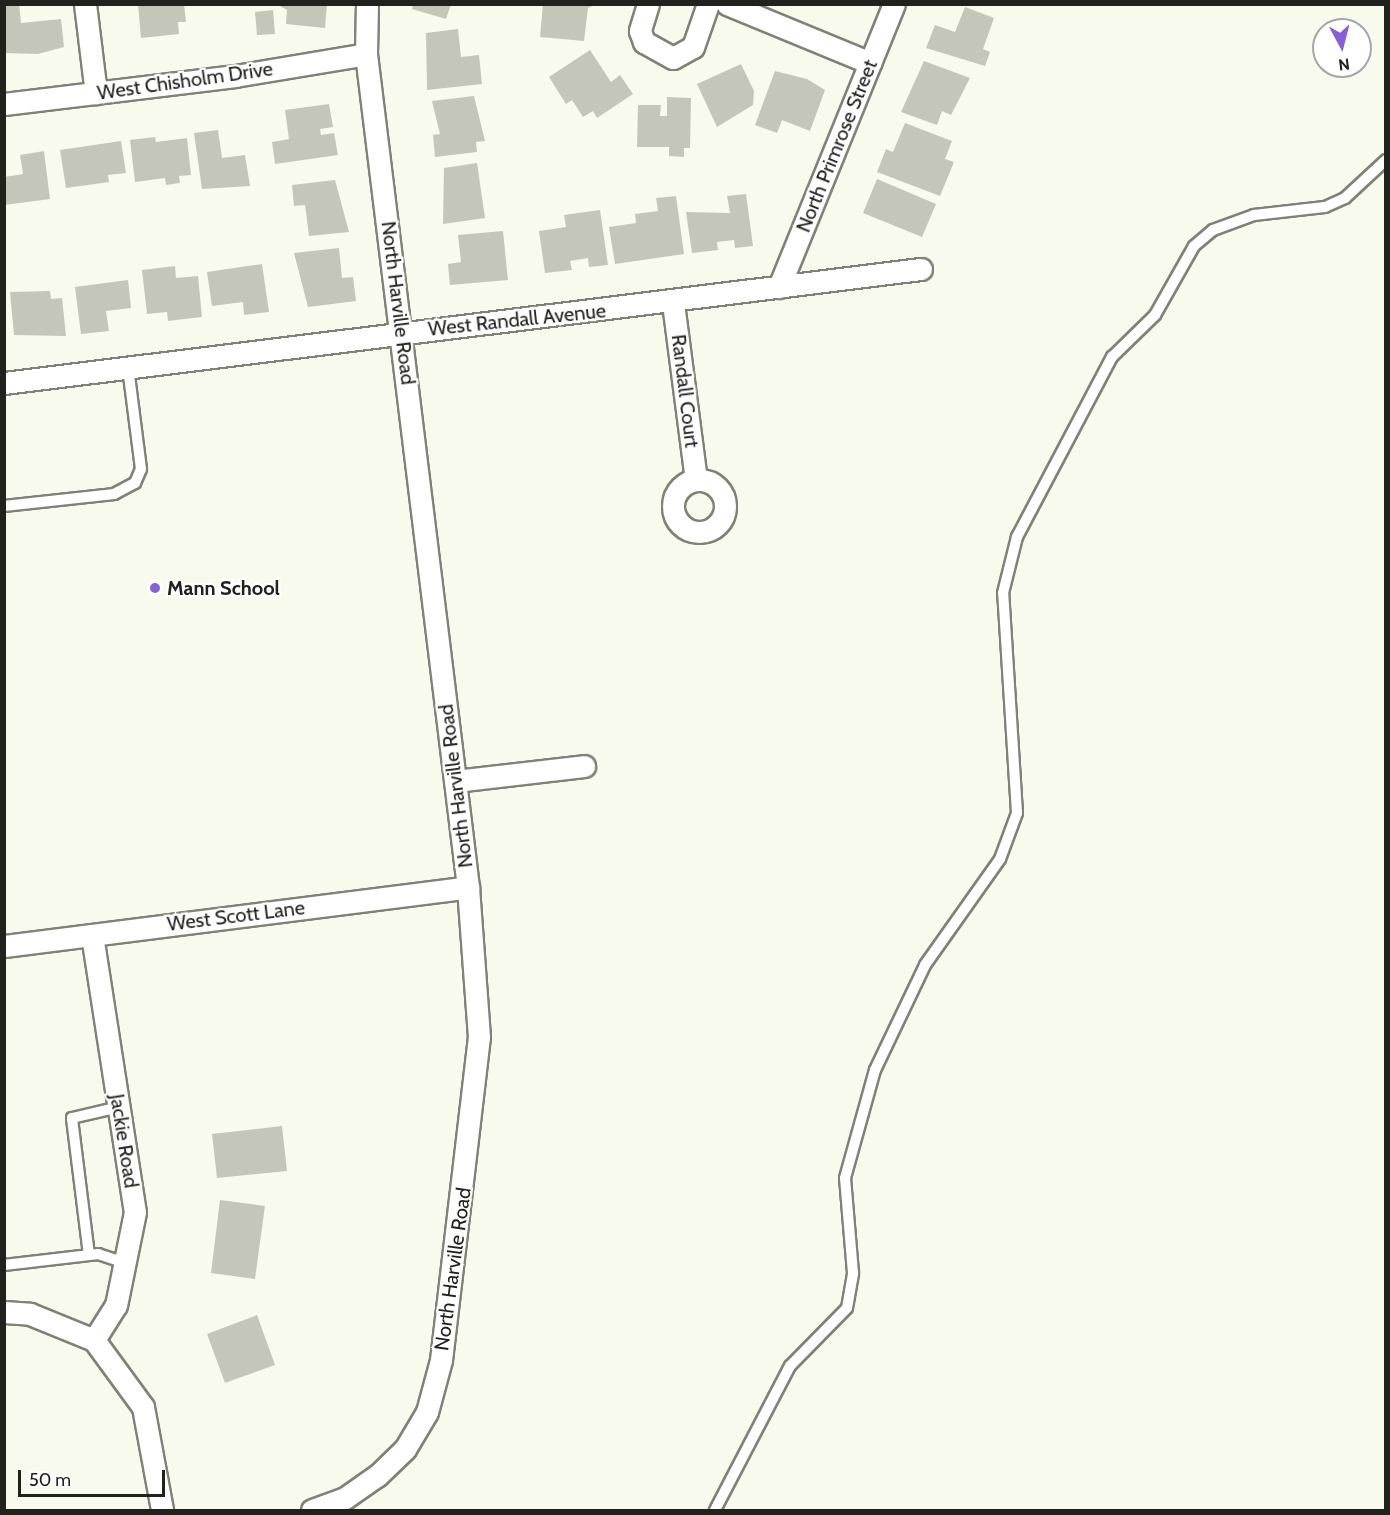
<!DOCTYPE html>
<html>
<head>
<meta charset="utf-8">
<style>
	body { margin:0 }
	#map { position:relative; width:1390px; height:1515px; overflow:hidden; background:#f8faed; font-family:Cabin,sans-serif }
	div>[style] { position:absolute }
	.building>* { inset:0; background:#c4c6b9 }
	.roads { filter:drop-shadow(2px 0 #808276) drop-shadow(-2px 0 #808276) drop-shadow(0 2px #808276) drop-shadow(0 -2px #808276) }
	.lane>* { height:10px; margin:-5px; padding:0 5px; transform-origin:5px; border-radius:5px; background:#fff }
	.street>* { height:21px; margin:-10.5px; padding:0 10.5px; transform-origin:10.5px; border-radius:10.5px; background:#fff }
	.street>.ring { margin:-10.5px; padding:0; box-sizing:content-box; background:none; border:21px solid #fff; border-radius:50% }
	.dots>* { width:16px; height:16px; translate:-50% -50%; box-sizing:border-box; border:3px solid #fff; border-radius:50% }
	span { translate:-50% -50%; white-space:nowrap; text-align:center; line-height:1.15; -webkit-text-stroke:4.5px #fff; paint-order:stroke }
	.street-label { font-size:20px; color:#21221d }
	.poi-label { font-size:20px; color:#21221d; font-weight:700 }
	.left { translate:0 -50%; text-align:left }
	.frame { position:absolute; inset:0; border:6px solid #21221d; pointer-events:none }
	.north { position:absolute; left:1312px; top:18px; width:60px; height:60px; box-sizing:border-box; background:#fff; border:2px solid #a6a7a5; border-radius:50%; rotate:173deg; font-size:16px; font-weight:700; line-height:24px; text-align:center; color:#21221d }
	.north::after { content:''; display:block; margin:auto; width:21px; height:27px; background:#875fda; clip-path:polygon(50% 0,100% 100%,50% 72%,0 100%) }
	.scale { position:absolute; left:18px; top:1470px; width:147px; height:27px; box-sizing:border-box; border:3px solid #21221d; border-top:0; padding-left:8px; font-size:18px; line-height:21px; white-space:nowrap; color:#21221d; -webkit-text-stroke:4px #fff; paint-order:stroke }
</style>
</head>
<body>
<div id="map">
	<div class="building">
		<div style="clip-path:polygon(4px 4px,19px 4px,21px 23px,61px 19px,64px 47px,38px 54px,4px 53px)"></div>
		<div style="clip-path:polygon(138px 4px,184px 4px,186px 22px,178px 22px,179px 34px,141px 38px)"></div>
		<div style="clip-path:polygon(276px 4px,327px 4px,325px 28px,286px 24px,287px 10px)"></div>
		<div style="clip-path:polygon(413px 4px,451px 4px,446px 19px,412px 9px)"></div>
		<div style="clip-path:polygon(543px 4px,597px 4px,588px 8px,584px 41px,540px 37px)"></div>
		<div style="clip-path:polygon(965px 7px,994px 18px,983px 49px,990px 52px,985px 66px,926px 48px,935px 25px,955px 32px)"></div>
		<div style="clip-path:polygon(273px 10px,275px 34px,257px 35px,255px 12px)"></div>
		<div style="clip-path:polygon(458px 29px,461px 57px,479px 55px,482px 84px,427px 90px,426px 33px)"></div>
		<div style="clip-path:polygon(590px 50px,611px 82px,620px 75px,633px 94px,597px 118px,593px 111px,583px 117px,572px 100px,566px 104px,549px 77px)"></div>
		<div style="clip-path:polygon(924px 61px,970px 78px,951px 115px,942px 111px,937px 125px,901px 112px)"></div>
		<div style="clip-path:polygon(741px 64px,754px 91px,753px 105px,717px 127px,697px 84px)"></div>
		<div style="clip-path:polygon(775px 71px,807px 79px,825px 90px,810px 131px,782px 120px,777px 133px,755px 125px)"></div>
		<div style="clip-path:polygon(474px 96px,485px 141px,476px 142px,477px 152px,435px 157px,433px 135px,440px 134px,432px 101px)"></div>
		<div style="clip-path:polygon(667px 97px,691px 98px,690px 148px,684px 148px,684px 157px,669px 156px,669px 147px,637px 147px,638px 105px,661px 105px,660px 116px,667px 116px)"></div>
		<div style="clip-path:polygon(329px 104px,333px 127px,320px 129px,321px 135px,334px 133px,338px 155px,275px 164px,272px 142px,289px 139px,285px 110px)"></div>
		<div style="clip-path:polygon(905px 123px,952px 141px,945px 159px,954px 162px,940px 196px,877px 172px,886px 149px,893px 152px)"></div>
		<div style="clip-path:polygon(218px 130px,222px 158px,245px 155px,250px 186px,202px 189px,194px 133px)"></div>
		<div style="clip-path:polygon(155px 137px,156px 142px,187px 138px,191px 175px,179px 176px,180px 183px,166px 185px,165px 178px,135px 182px,130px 140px)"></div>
		<div style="clip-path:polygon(121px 141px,126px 173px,108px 175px,109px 182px,66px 188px,60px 150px)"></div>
		<div style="clip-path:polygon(44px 151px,50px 199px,4px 205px,4px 177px,23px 174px,20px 155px)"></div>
		<div style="clip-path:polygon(477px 163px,485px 218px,443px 224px,444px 168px)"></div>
		<div style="clip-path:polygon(877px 179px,936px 204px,922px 237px,863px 213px)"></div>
		<div style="clip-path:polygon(335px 180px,349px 232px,309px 236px,305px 205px,294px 206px,292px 185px)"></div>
		<div style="clip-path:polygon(746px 194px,753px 246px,735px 248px,734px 240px,717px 242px,718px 250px,692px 253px,686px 212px,730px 213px,727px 196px)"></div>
		<div style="clip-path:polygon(676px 196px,684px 254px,615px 264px,609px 227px,636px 223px,635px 214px,658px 211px,656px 198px)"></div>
		<div style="clip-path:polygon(600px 210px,608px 265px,589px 267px,588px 258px,570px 261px,572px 270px,545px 273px,539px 231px,566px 227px,564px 215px)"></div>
		<div style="clip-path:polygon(503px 231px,508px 280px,450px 285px,448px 264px,461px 262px,458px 235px)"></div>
		<div style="clip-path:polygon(339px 248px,342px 278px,353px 277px,356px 301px,308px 307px,294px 253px)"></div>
		<div style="clip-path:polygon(262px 264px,269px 312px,244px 315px,243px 302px,212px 306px,207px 272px)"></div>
		<div style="clip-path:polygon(175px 266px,176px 278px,198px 276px,202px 317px,168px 321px,167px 312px,147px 314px,142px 270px)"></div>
		<div style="clip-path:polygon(128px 280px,131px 308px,106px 311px,109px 331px,81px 334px,75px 287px)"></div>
		<div style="clip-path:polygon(50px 291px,51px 299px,62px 298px,66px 336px,14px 335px,10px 292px)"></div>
		<div style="clip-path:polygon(282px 1126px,287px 1171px,217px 1178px,212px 1134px)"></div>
		<div style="clip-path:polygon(220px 1200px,265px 1206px,255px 1279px,211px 1273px)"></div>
		<div style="clip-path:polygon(257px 1315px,275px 1365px,225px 1383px,207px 1334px)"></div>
	</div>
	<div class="roads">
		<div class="lane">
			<div style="left:4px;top:506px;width:111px;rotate:-6.2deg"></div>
			<div style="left:114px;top:494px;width:24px;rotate:-28deg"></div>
			<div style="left:135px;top:483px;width:15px;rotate:-67deg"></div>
			<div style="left:141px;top:469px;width:103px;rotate:-97.3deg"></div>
			<div style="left:89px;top:1255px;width:138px;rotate:-97.1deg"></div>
			<div style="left:72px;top:1118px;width:48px;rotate:-13.2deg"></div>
			<div style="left:4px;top:1265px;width:95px;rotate:-6.7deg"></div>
			<div style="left:98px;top:1254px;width:32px;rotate:18deg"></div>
			<div style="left:715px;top:1510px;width:162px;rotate:-62.5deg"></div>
			<div style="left:790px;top:1366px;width:81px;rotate:-45.5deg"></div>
			<div style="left:847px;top:1308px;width:36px;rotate:-80deg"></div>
			<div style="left:853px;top:1273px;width:95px;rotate:-94.8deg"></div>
			<div style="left:845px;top:1178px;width:112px;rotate:-74.5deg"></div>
			<div style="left:875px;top:1070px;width:116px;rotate:-64.5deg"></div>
			<div style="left:925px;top:965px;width:130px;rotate:-54.7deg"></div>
			<div style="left:1000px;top:859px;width:49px;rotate:-69.7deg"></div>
			<div style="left:1017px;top:813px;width:220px;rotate:-93.6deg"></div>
			<div style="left:1003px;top:593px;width:58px;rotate:-76deg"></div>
			<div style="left:1017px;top:537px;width:204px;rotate:-62.2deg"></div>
			<div style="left:1112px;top:357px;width:60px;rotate:-44.3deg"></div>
			<div style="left:1155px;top:315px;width:79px;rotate:-60.5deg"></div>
			<div style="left:1194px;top:246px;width:25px;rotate:-40deg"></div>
			<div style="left:1213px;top:230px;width:44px;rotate:-20.1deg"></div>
			<div style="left:1254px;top:215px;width:71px;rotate:-6.4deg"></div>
			<div style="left:1325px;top:207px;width:22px;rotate:-24deg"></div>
			<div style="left:1345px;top:198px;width:56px;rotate:-42.8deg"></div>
		</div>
		<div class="street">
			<div style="left:85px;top:4px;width:90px;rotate:83deg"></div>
			<div style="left:648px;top:4px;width:28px;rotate:107deg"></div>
			<div style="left:640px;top:31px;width:12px;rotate:70deg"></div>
			<div style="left:644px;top:42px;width:33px;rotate:29deg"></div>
			<div style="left:673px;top:58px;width:23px;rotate:-29deg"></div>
			<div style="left:693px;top:47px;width:46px;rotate:-70.8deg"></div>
			<div style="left:727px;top:4px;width:155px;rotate:22.4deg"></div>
			<div style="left:4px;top:104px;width:233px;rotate:-6.9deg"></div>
			<div style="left:235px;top:76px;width:133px;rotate:-9.5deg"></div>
			<div style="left:779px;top:287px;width:305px;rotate:-67.9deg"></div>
			<div style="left:673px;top:303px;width:178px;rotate:82.6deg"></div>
			<div style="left:4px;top:383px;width:924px;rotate:-7.09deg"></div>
			<div class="ring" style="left:673px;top:480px;width:31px;height:31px"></div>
			<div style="left:455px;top:781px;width:130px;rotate:-6.6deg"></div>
			<div style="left:92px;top:935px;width:280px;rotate:81.2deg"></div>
			<div style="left:135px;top:1212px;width:95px;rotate:101.5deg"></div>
			<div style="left:116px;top:1305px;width:41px;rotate:122.2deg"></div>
			<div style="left:4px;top:946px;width:468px;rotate:-7.2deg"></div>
			<div style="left:4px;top:1312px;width:26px;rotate:4deg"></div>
			<div style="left:30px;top:1314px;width:69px;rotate:22.1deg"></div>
			<div style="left:94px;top:1340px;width:83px;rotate:53.8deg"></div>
			<div style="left:143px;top:1407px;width:105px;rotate:79.5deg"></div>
			<div style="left:312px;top:1510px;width:35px;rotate:-20deg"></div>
			<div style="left:345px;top:1498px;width:39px;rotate:-35deg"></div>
			<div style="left:377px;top:1476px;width:39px;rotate:-44deg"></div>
			<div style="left:405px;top:1449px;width:43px;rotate:-59.3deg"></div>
			<div style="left:427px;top:1412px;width:54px;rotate:-74.9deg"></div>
			<div style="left:441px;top:1360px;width:325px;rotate:-83.3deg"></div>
			<div style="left:479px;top:1037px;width:150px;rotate:-94.2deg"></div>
			<div style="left:468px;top:887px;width:839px;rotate:-96.98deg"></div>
			<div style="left:366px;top:54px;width:50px;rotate:-88.9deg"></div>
		</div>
	</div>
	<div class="dots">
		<div style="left:155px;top:588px;background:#875fda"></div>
	</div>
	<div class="street-label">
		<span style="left:185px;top:81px;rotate:-8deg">West Chisholm Drive</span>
		<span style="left:837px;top:146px;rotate:-68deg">North Primrose Street</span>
		<span style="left:398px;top:303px;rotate:83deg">North Harville Road</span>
		<span style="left:517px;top:320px;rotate:-6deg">West Randall Avenue</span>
		<span style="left:685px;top:391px;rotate:83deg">Randall Court</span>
		<span style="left:456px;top:786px;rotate:-97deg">North Harville Road</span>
		<span style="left:236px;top:916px;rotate:-7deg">West Scott Lane</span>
		<span style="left:124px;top:1141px;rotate:81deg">Jackie Road</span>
		<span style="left:453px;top:1269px;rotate:-82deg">North Harville Road</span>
	</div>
	<div class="poi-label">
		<span class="left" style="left:167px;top:588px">Mann School</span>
	</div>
	<div class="frame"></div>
	<div class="north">N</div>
	<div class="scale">50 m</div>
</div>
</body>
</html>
